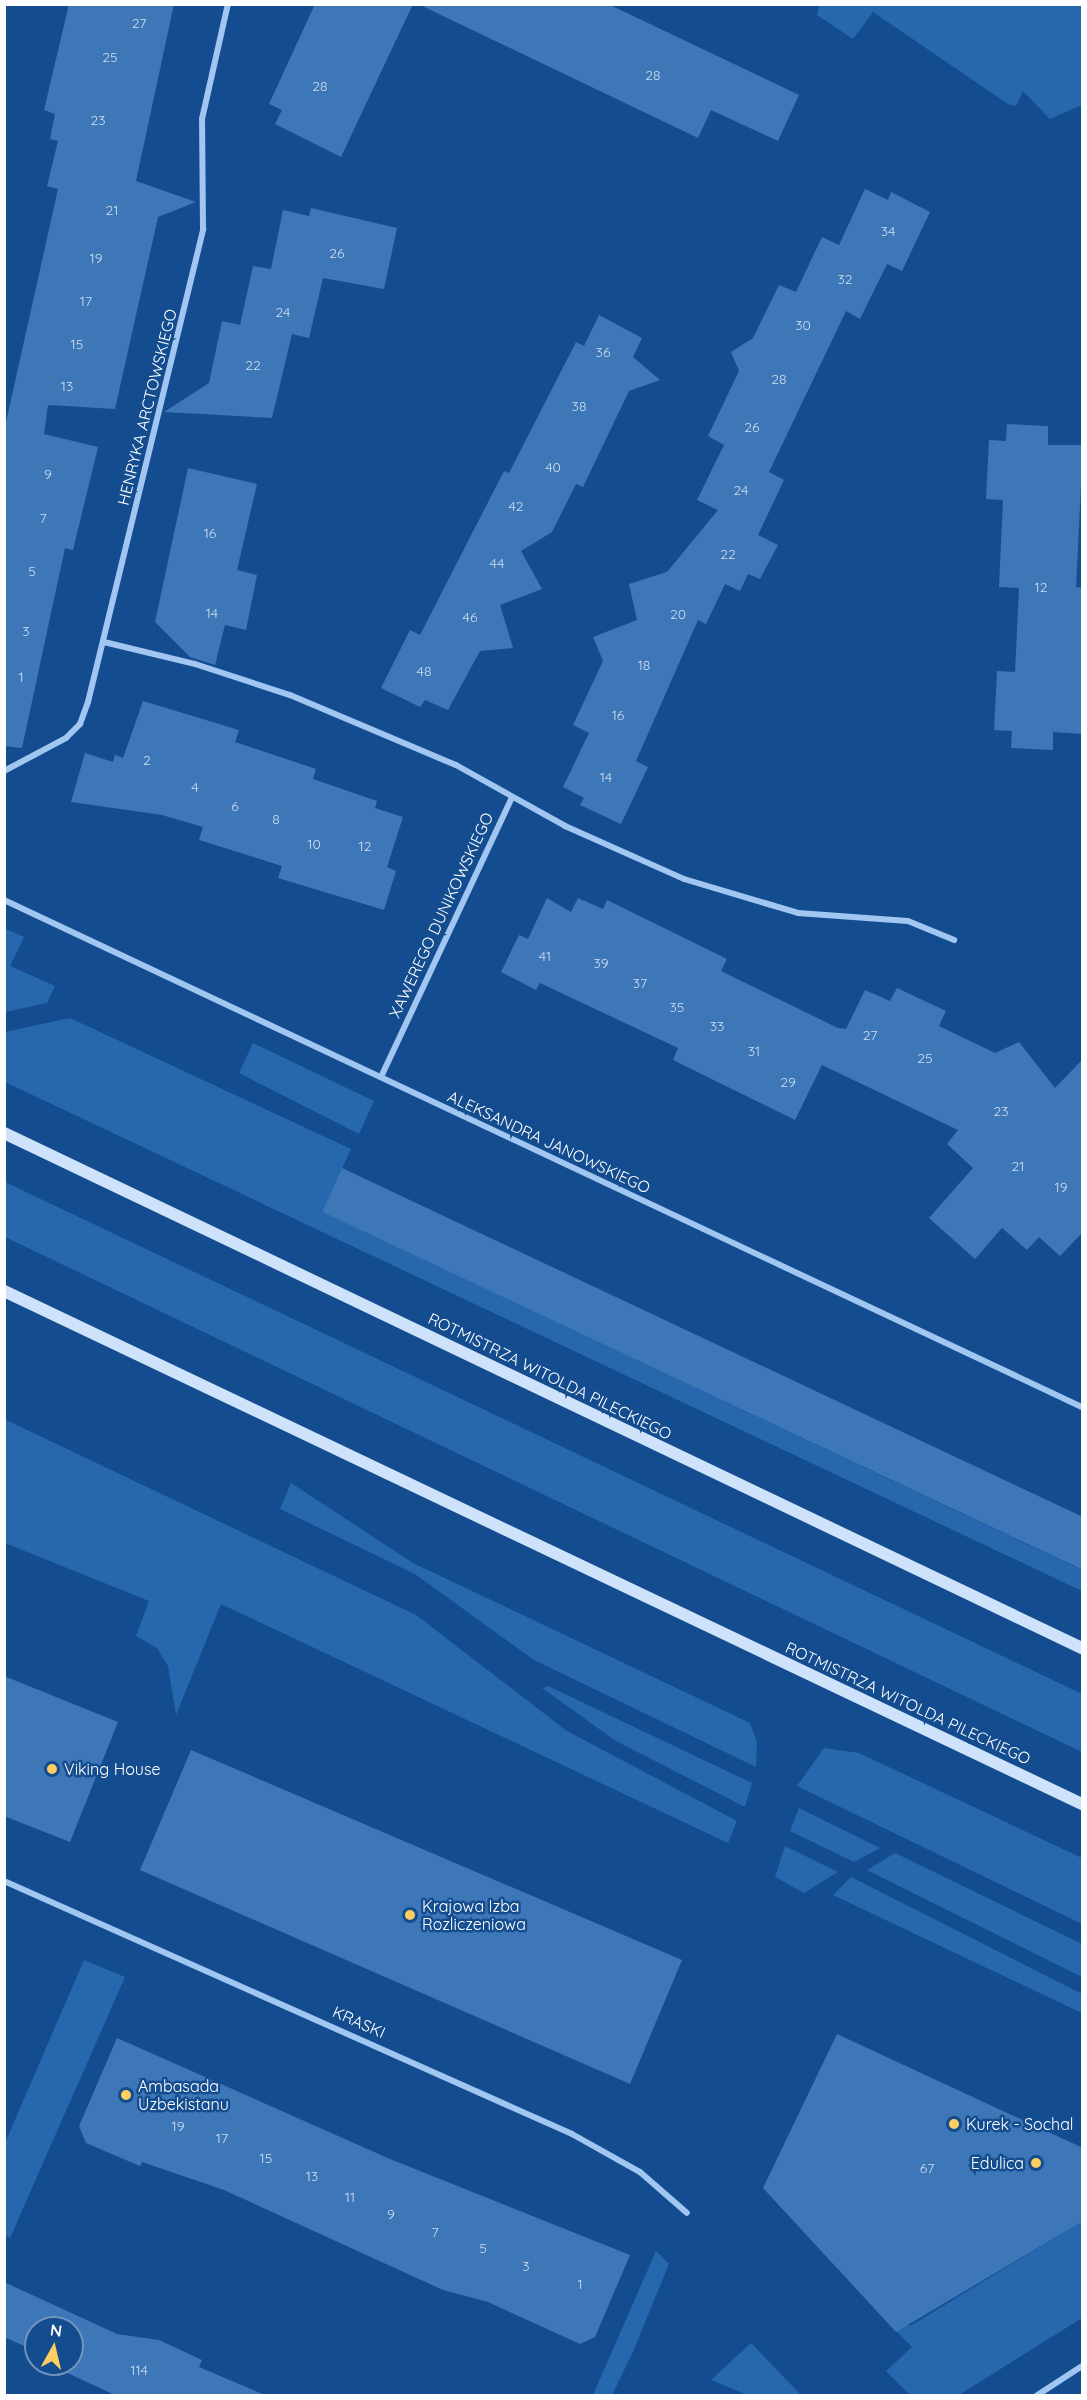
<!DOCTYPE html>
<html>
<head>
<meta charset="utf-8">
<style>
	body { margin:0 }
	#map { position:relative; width:1087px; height:2400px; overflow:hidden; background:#144d8f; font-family:Quicksand,sans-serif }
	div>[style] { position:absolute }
	.green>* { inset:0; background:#2667ae }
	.building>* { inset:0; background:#3d77b8 }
	.minor>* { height:6px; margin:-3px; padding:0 3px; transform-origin:3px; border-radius:3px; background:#a0c6f1 }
	.secondary>* { height:12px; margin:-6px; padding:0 6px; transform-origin:6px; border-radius:6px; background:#cee3fb }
	.dots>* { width:16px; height:16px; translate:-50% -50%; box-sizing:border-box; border:3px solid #144d8f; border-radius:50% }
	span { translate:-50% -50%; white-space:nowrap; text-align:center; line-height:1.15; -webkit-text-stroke:5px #144d8f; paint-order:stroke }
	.number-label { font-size:14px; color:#cedded }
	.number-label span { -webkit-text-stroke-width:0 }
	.street-label { font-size:16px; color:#fff }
	.poi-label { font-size:16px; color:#fff }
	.left { translate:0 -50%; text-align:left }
	.right { translate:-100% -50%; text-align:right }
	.frame { position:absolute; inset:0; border:6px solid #fff; pointer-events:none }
	.north { position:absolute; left:24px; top:2316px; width:60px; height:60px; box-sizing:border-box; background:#144d8f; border:2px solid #7294bc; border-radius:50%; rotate:8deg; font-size:16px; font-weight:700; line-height:24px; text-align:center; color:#fff }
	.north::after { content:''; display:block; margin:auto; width:21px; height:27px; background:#ffcd60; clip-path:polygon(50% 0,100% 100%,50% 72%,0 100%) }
</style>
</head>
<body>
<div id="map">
	<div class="green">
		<div style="clip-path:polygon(819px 5px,1082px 5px,1082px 105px,1050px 119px,1023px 91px,1016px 106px,1008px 104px,873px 12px,853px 39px,817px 15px)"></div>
		<div style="clip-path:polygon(4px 928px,24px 937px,10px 966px,55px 986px,47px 1003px,5px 1012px)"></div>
		<div style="clip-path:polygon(70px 1018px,351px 1149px,322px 1212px,1082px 1570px,1082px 1591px,5px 1082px,5px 1032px)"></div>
		<div style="clip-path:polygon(253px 1043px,374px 1101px,359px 1134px,239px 1073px)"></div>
		<div style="clip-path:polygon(5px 1182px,1082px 1694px,1082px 1752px,5px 1237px)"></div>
		<div style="clip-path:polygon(4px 1419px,416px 1615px,567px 1731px,737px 1821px,728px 1843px,221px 1604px,176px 1715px,168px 1666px,157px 1648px,136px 1636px,149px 1601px,5px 1543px)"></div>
		<div style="clip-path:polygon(291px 1483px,413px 1563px,750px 1723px,757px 1742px,756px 1767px,534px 1660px,415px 1574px,280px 1509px)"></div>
		<div style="clip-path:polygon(548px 1686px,752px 1783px,745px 1807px,616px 1741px,542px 1688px)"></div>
		<div style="clip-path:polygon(824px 1748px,859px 1753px,1082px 1858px,1082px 1924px,797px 1786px)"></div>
		<div style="clip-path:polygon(799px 1808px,880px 1848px,854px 1862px,790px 1831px)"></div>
		<div style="clip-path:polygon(785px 1846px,838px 1872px,804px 1893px,775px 1877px)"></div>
		<div style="clip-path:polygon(895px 1853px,1082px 1944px,1082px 1977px,867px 1870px)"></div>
		<div style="clip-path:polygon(851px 1877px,1082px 1994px,1082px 2013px,833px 1895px)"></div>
		<div style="clip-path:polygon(84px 1960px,125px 1977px,10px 2238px,5px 2235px,5px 2143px)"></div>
		<div style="clip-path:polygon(1082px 2221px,1082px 2318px,959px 2395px,910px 2395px,886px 2371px,912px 2347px,891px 2326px,912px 2325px)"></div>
		<div style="clip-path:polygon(656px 2251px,669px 2264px,632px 2354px,612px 2395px,593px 2395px)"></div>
		<div style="clip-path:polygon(751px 2343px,801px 2395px,747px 2395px,711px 2380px)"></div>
	</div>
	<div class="building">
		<div style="clip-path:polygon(69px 4px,174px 4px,136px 181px,196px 202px,158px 217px,115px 409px,48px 405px,44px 434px,98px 447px,73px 550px,65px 548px,22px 748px,4px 746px,4px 431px,58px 189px,47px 186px,58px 141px,50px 139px,55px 114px,44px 110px)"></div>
		<div style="clip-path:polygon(315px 4px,413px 4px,341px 157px,275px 124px,282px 110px,269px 104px)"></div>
		<div style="clip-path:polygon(418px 4px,608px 4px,799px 95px,778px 141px,711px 110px,698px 138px)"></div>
		<div style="clip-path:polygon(865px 189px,888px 200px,891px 192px,930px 212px,902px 271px,887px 264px,860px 319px,846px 311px,769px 472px,784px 480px,758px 535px,778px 545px,760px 579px,748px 574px,740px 591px,725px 584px,706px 624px,698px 620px,636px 761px,648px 767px,621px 824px,580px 805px,584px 798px,563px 787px,589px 733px,573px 725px,603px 661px,593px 637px,637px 620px,629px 584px,667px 572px,718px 510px,697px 500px,724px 445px,708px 436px,739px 371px,731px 352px,753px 338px,779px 285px,796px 292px,822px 237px,839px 245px)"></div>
		<div style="clip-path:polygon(311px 208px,397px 228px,384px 289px,323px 278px,309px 338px,292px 334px,272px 418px,164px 412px,209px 383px,222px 321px,240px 325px,253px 266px,271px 269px,283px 210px,309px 216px)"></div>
		<div style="clip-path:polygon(599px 315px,642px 338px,633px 357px,660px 380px,629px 391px,583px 487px,576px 484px,552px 532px,521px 551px,542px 589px,500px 605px,513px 648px,480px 651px,448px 710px,425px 700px,420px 707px,381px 688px,410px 630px,420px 635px,504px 471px,509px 473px,576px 342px,584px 346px)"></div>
		<div style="clip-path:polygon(1007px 424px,1048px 426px,1048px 445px,1083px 445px,1076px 587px,1083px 588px,1083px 734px,1053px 732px,1053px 750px,1011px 748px,1012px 731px,994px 730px,997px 671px,1015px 672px,1019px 588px,999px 587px,1003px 500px,986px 499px,989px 440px,1006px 441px)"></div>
		<div style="clip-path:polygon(188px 468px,257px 484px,237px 570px,257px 575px,246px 630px,225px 625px,215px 665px,190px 657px,155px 622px)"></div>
		<div style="clip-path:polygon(143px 701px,239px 730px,235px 742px,316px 769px,313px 779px,377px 801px,375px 808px,403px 817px,387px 867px,396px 871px,384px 910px,278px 878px,282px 866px,199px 840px,203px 827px,162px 815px,71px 802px,85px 753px,113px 762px,115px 755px,123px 758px)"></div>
		<div style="clip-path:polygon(547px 898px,571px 912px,578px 898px,603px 909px,607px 900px,727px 959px,721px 971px,838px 1028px,846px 1029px,865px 990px,890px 1001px,897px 988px,946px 1011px,939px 1026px,995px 1053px,1019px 1042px,1055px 1088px,1083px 1059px,1083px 1232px,1060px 1256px,1039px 1237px,1027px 1250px,1002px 1228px,975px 1259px,929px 1218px,973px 1168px,947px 1144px,958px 1130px,822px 1065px,795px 1120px,673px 1060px,678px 1048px,540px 983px,536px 990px,501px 972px,519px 935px,528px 939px)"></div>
		<div style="clip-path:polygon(342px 1168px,1083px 1517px,1083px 1570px,322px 1212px)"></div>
		<div style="clip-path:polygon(4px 1676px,118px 1722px,70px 1842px,4px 1816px)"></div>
		<div style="clip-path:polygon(191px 1750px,682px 1960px,630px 2084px,140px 1870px)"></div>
		<div style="clip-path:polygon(837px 2034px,1083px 2148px,1083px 2221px,896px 2332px,763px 2188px)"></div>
		<div style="clip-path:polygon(117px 2038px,390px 2159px,630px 2255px,595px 2337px,580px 2344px,488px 2302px,443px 2290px,224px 2190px,142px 2162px,140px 2166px,86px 2143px,79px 2126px)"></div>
		<div style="clip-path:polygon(4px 2282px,117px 2334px,159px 2340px,202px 2360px,199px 2367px,267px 2396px,117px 2396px,48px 2364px,72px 2364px,72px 2328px,36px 2328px,36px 2359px,30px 2356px,33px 2350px,4px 2337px)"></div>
	</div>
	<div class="minor">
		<div style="left:104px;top:642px;width:94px;rotate:13.6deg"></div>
		<div style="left:195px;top:664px;width:100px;rotate:18.1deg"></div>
		<div style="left:290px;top:695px;width:180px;rotate:22.9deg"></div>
		<div style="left:456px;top:765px;width:125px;rotate:29.2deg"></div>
		<div style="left:565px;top:826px;width:130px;rotate:24deg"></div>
		<div style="left:684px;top:879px;width:119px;rotate:16.6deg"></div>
		<div style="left:798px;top:913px;width:110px;rotate:4.2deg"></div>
		<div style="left:908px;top:921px;width:50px;rotate:22.4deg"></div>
		<div style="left:4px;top:771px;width:70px;rotate:-28deg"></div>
		<div style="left:66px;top:738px;width:20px;rotate:-45deg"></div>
		<div style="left:80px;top:724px;width:23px;rotate:-70deg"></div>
		<div style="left:88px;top:702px;width:487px;rotate:-76.3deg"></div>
		<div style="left:203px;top:229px;width:110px;rotate:-90.5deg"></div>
		<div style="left:202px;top:119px;width:118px;rotate:-77.3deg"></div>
		<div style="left:4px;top:900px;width:1191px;rotate:25.19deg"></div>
		<div style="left:381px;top:1077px;width:307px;rotate:-64.9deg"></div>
		<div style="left:4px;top:1881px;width:622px;rotate:24.01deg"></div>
		<div style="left:572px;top:2134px;width:78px;rotate:29.2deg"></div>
		<div style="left:640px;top:2172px;width:62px;rotate:41.1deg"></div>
		<div style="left:1036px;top:2396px;width:55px;rotate:-33.1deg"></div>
	</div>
	<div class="secondary">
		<div style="left:4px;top:1133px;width:1195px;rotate:25.54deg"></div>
		<div style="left:4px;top:1291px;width:1194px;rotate:25.45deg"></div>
	</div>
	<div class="dots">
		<div style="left:52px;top:1769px;background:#ffcd60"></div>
		<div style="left:410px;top:1915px;background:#ffcd60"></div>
		<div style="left:126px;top:2095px;background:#ffcd60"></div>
		<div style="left:954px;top:2124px;background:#ffcd60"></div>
		<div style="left:1036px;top:2163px;background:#ffcd60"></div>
	</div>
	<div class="number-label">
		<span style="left:139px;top:23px">27</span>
		<span style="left:110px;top:57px">25</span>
		<span style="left:653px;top:75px">28</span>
		<span style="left:320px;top:86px">28</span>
		<span style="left:98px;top:120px">23</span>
		<span style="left:112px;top:210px">21</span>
		<span style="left:888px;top:231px">34</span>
		<span style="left:337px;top:253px">26</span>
		<span style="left:96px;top:258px">19</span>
		<span style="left:845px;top:279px">32</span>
		<span style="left:86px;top:301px">17</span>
		<span style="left:283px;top:312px">24</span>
		<span style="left:803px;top:325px">30</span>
		<span style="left:77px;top:344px">15</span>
		<span style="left:603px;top:352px">36</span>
		<span style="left:253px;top:365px">22</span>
		<span style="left:779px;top:379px">28</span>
		<span style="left:67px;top:386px">13</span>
		<span style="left:579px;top:406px">38</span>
		<span style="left:752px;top:427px">26</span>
		<span style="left:553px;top:467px">40</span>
		<span style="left:48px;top:474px">9</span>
		<span style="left:741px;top:490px">24</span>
		<span style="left:516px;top:506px">42</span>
		<span style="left:43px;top:518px">7</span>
		<span style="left:210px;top:533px">16</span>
		<span style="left:728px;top:554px">22</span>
		<span style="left:497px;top:563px">44</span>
		<span style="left:32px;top:571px">5</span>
		<span style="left:1041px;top:587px">12</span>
		<span style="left:212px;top:613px">14</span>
		<span style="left:678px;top:614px">20</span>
		<span style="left:470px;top:617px">46</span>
		<span style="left:26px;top:631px">3</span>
		<span style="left:644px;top:665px">18</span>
		<span style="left:424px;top:671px">48</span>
		<span style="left:21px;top:677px">1</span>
		<span style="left:618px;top:715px">16</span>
		<span style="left:147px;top:760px">2</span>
		<span style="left:606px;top:777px">14</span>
		<span style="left:195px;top:787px">4</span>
		<span style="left:235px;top:806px">6</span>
		<span style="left:276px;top:819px">8</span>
		<span style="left:314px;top:844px">10</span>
		<span style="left:365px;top:846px">12</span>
		<span style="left:545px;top:956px">41</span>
		<span style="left:601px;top:963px">39</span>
		<span style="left:640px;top:983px">37</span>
		<span style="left:677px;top:1007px">35</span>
		<span style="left:717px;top:1026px">33</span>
		<span style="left:870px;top:1035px">27</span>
		<span style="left:754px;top:1051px">31</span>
		<span style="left:925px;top:1058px">25</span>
		<span style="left:788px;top:1082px">29</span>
		<span style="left:1001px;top:1111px">23</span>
		<span style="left:1018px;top:1166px">21</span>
		<span style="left:1061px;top:1187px">19</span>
		<span style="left:178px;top:2126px">19</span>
		<span style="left:222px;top:2138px">17</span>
		<span style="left:266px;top:2158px">15</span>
		<span style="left:927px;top:2168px">67</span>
		<span style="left:312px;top:2176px">13</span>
		<span style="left:350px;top:2197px">11</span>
		<span style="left:391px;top:2214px">9</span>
		<span style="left:435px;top:2232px">7</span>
		<span style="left:483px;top:2248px">5</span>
		<span style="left:526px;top:2266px">3</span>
		<span style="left:580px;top:2284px">1</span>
		<span style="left:139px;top:2370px">114</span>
	</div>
	<div class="street-label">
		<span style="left:147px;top:407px;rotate:-76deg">HENRYKA ARCTOWSKIEGO</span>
		<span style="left:441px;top:915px;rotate:-65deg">XAWEREGO DUNIKOWSKIEGO</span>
		<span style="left:549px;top:1142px;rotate:25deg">ALEKSANDRA JANOWSKIEGO</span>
		<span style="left:550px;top:1376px;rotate:26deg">ROTMISTRZA WITOLDA PILECKIEGO</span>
		<span style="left:908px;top:1703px;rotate:25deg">ROTMISTRZA WITOLDA PILECKIEGO</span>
		<span style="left:359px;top:2022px;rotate:24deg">KRASKI</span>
	</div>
	<div class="poi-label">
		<span class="left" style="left:64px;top:1769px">Viking House</span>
		<span class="left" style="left:422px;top:1915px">Krajowa Izba<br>Rozliczeniowa</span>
		<span class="left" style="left:138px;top:2095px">Ambasada<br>Uzbekistanu</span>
		<span class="left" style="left:966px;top:2124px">Kurek - Sochal</span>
		<span class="right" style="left:1024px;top:2163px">Edulica</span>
	</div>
	<div class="frame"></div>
	<div class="north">N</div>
</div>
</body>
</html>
